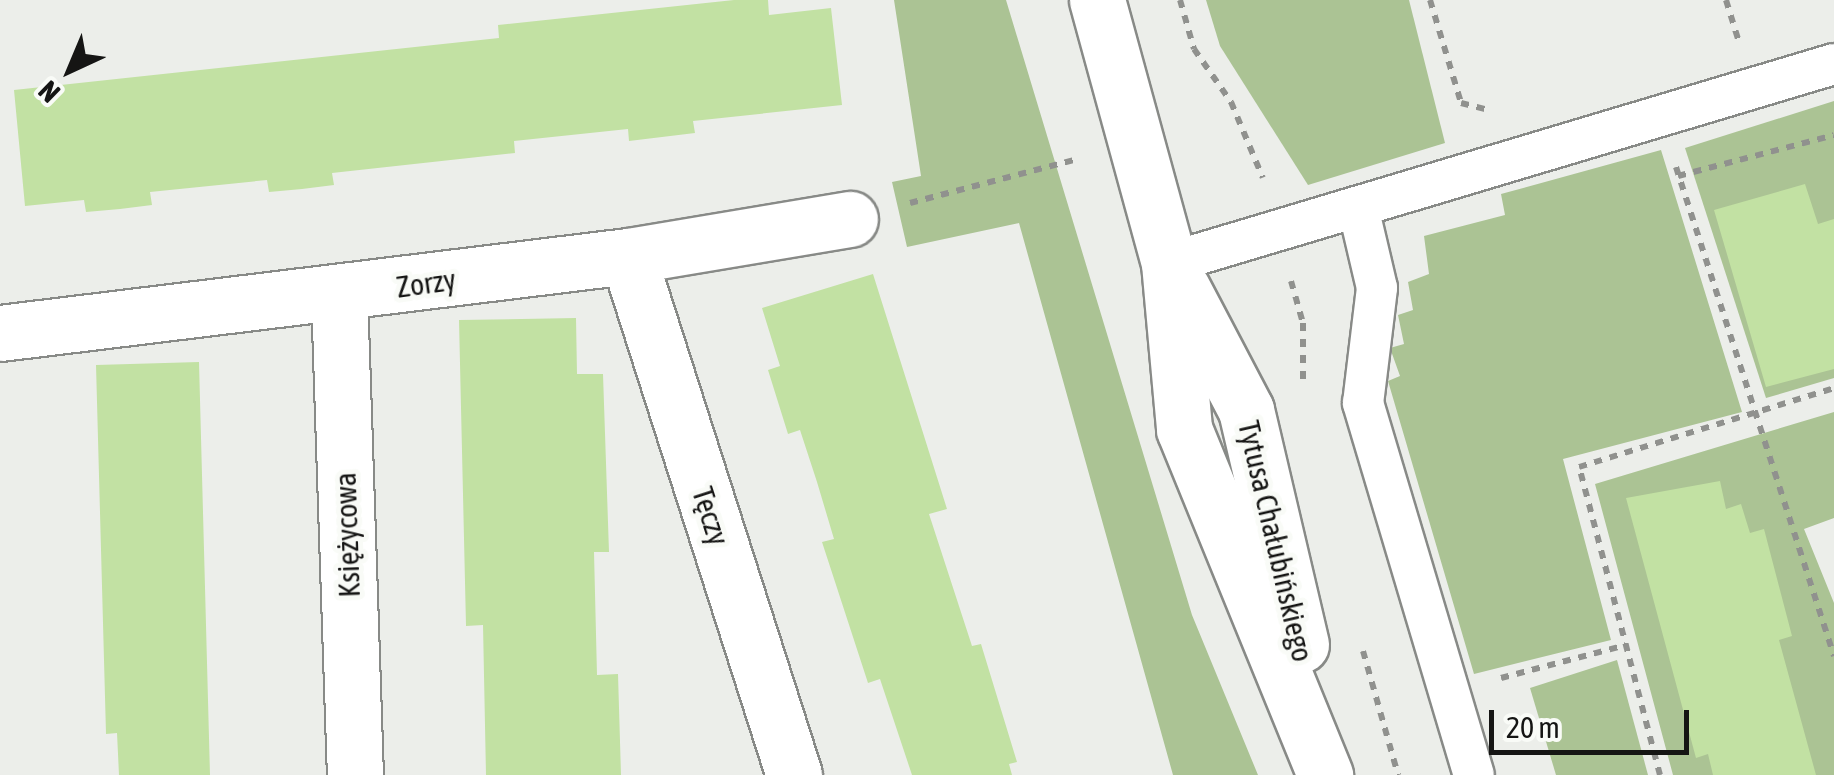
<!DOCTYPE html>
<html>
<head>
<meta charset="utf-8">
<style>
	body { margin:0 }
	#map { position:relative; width:1834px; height:775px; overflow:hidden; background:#eceeea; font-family:"Asap Condensed",sans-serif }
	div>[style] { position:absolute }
	.green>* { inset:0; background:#abc394 }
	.building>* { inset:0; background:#c2e1a3 }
	.path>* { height:6px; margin-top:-3px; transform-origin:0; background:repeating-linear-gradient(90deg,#90918e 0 8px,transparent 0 16px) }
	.roads { filter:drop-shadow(2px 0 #888a87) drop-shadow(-2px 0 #888a87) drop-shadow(0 2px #888a87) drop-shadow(0 -2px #888a87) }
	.lane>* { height:40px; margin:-20px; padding:0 20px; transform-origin:20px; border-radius:20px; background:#fff }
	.street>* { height:55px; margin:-27.5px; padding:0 27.5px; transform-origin:27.5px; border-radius:27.5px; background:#fff }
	span { translate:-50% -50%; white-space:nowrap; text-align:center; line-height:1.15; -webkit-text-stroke:10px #f9fbf7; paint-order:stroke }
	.street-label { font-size:30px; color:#151514 }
	.north { position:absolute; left:20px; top:20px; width:100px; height:100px; -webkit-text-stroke:8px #f9fbf7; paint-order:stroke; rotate:224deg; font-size:28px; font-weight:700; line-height:40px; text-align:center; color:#151514 }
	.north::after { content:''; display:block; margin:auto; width:35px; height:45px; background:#151514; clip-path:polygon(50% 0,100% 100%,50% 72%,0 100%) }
	.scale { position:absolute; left:1489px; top:710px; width:200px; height:45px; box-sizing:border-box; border:5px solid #151514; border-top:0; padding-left:12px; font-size:30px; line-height:35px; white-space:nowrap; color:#151514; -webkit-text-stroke:8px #f9fbf7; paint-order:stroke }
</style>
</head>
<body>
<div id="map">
	<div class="green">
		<div style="clip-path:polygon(894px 0,1006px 0,1192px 615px,1258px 775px,1173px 775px,1019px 223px,907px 247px,892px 182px,921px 176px)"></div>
		<div style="clip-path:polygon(1206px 0,1409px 0,1445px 143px,1308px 185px,1220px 46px)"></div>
		<div style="clip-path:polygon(1834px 101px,1834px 378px,1766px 398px,1685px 148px)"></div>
		<div style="clip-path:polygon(1661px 150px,1742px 412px,1563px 459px,1611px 640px,1474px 674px,1388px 381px,1400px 376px,1390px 348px,1404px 344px,1398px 315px,1413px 310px,1408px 282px,1429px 274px,1424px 236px,1505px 215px,1501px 194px)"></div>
		<div style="clip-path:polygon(1834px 412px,1834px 518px,1804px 529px,1834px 603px,1834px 775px,1673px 775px,1595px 484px)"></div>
		<div style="clip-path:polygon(1617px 660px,1648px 775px,1556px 775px,1530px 688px)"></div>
	</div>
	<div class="building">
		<div style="clip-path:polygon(734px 0,768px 0,769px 15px,831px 8px,842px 105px,693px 121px,695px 133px,629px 141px,628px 129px,514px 141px,515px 153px,332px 173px,334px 185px,302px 189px,269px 192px,267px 180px,150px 192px,152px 205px,120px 209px,86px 212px,84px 200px,25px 206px,14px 90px,499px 38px,498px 25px)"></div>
		<div style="clip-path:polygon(1805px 184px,1818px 224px,1834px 219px,1834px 369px,1766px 387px,1714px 210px)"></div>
		<div style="clip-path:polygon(873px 274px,947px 509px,929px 514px,972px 646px,981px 644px,1017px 762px,1009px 764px,1012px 775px,912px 775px,880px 679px,868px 683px,822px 542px,834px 539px,817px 482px,800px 430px,788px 434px,768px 370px,780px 366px,762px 308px)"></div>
		<div style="clip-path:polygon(576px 318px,577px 374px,603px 374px,609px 552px,594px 552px,597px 675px,618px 674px,621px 775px,486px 775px,483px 625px,466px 626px,459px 320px)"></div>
		<div style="clip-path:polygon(199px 362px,210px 775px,119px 775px,117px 733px,106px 734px,96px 365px)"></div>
		<div style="clip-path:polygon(1720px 481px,1726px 509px,1741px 504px,1750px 533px,1764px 529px,1792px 636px,1779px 640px,1816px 775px,1713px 775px,1708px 754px,1696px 758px,1626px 498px)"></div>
	</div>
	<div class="path">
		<div style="left:1180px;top:0;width:51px;rotate:74.1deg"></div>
		<div style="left:1194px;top:49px;width:65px;rotate:55.1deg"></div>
		<div style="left:1231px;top:102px;width:82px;rotate:67.2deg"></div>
		<div style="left:1430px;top:0;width:108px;rotate:73.2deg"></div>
		<div style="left:1461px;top:103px;width:25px;rotate:14deg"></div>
		<div style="left:1726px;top:0;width:41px;rotate:72.9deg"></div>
		<div style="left:1676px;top:167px;width:514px;rotate:72.09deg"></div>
		<div style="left:1678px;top:176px;width:161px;rotate:-14.7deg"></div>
		<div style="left:910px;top:203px;width:170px;rotate:-14.7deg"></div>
		<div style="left:1291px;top:281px;width:44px;rotate:74.1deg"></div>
		<div style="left:1303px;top:323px;width:59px;rotate:90deg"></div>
		<div style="left:1363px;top:651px;width:129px;rotate:74.2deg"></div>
		<div style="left:1501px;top:678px;width:129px;rotate:-14.8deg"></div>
		<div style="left:1660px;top:775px;width:318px;rotate:-104.7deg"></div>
		<div style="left:1579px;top:467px;width:267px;rotate:-17.2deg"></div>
	</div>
	<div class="roads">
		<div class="lane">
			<div style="left:1358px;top:207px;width:83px;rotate:76.8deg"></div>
			<div style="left:1377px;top:288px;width:116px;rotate:96.9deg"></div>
			<div style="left:1363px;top:403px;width:388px;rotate:73.4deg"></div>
			<div style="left:1169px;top:263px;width:694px;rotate:-16.66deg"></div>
		</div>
		<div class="street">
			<div style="left:1097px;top:0;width:273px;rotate:74.7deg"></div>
			<div style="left:1169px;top:263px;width:167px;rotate:84.8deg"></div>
			<div style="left:1184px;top:429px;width:374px;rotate:67.8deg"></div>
			<div style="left:628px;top:256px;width:545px;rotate:72.26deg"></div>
			<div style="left:1182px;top:288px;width:138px;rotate:62.3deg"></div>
			<div style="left:1246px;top:410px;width:241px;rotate:76.8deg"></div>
			<div style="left:339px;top:294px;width:481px;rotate:88.1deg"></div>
			<div style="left:0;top:333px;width:633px;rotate:-6.99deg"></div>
			<div style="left:628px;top:256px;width:225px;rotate:-9.5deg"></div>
		</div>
	</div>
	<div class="street-label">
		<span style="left:426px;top:283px;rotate:-8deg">Zorzy</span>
		<span style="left:711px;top:516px;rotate:72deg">Tęczy</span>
		<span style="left:347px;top:535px;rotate:-92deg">Księżycowa</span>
		<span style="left:1276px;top:541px;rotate:77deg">Tytusa Chałubińskiego</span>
	</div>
	<div class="north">N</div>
	<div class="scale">20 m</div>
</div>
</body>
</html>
